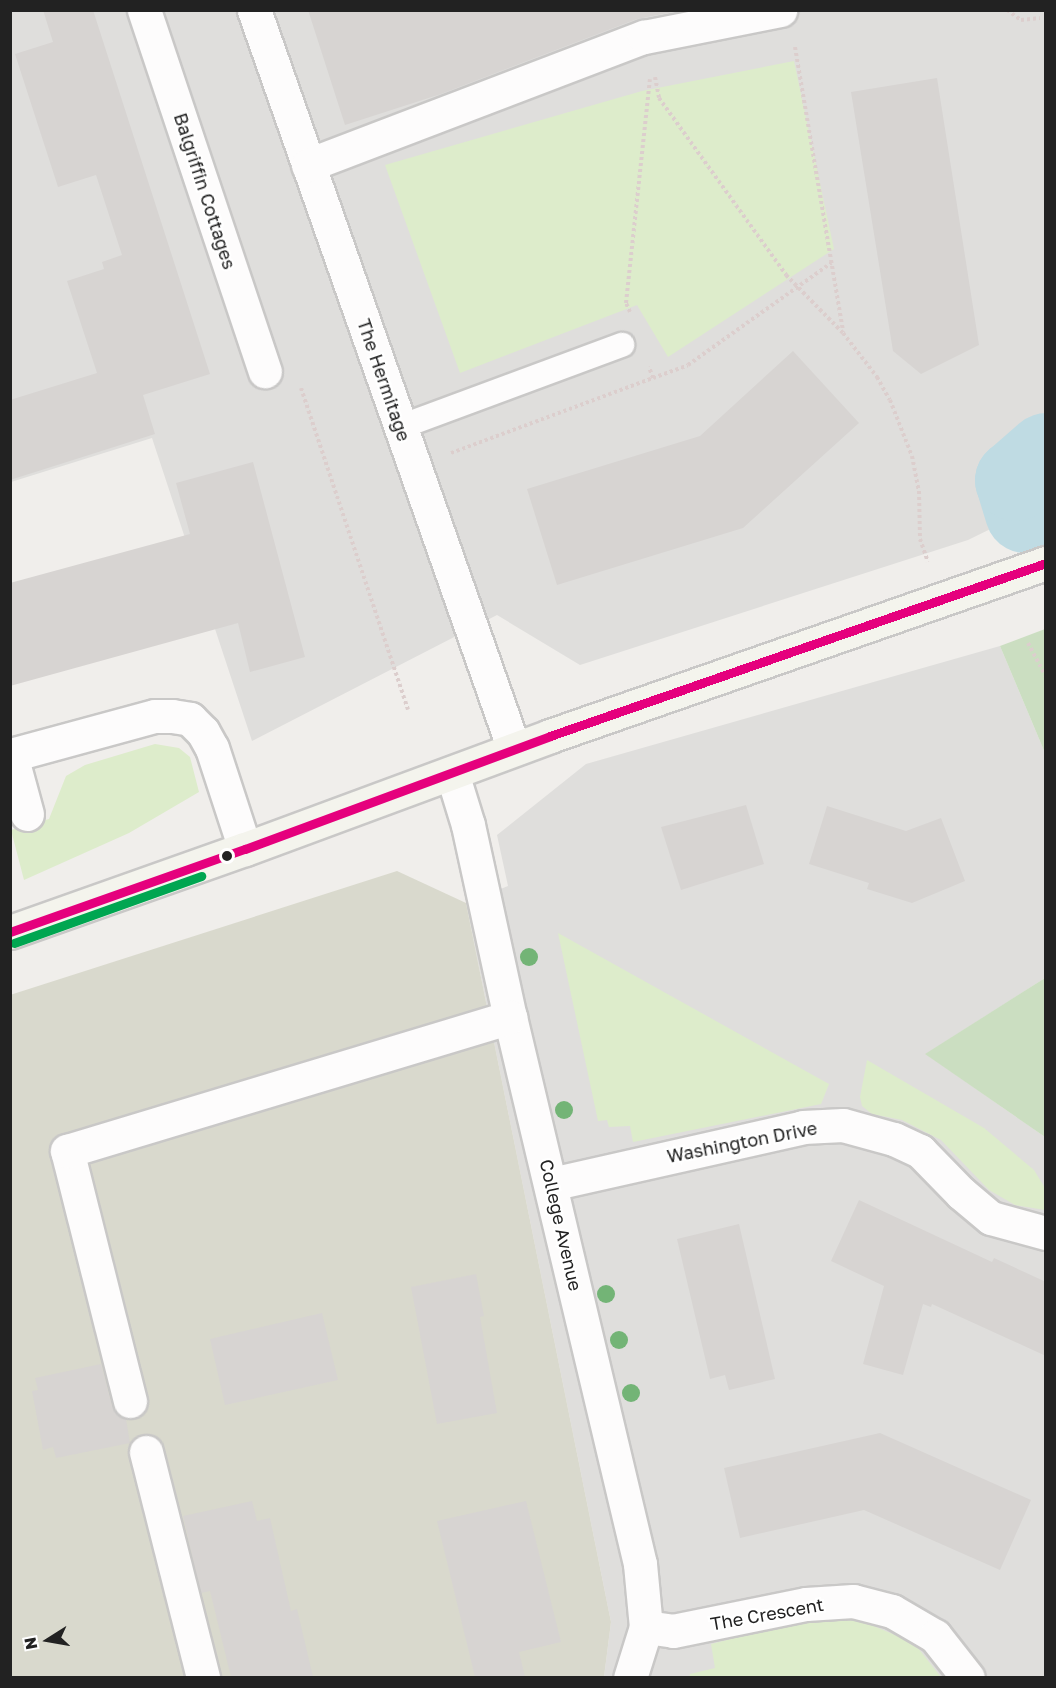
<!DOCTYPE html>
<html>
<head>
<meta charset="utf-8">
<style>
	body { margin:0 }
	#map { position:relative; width:1056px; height:1688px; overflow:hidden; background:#f0eeeb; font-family:"Golos Text",sans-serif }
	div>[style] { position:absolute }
	.residential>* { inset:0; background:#dfdedc }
	.construction>* { inset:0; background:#d9d9cd }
	.grass>* { inset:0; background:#ddeccb }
	.forest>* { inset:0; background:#cbdec1 }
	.river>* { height:81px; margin:-40.5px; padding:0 40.5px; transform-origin:40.5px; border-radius:40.5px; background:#bfdbe3 }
	.building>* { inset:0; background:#d7d4d2 }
	.path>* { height:4px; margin-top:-2px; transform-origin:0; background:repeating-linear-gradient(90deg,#dccecd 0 3px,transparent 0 6px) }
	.roads { filter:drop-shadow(2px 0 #c9c8c7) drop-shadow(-2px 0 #c9c8c7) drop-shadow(0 2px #c9c8c7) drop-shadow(0 -2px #c9c8c7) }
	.service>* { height:24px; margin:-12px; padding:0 12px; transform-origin:12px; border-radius:12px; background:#fdfcfc }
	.minor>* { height:33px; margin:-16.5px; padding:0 16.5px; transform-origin:16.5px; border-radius:16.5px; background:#fdfcfc }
	.secondary>* { height:33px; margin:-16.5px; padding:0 16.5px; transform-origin:16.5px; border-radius:16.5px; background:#f4f4ed }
	.bus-1>* { height:9px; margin:-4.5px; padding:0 4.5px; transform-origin:4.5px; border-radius:4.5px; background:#e5007d }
	.bus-2>* { height:9px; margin:-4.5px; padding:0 4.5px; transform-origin:4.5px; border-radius:4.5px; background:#00a651 }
	.trees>* { width:18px; height:18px; margin:-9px; border-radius:50%; background:#73b476 }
	.dots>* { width:16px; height:16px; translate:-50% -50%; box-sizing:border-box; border:3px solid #fff; border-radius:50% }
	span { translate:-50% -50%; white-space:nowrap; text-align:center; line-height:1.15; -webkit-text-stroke:4.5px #fff; paint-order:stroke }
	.street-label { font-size:18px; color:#222 }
	.frame { position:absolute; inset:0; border:12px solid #222; pointer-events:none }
	.north { position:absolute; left:18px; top:1610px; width:60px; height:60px; -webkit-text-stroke:4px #fff; paint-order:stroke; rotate:259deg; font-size:16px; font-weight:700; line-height:24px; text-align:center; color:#222 }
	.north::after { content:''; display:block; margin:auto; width:21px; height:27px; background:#222; clip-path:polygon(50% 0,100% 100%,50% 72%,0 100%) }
</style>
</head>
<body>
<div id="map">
	<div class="residential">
		<div style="clip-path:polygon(11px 11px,1045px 11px,1045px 496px,1025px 512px,968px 540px,580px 665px,497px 615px,252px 741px,152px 438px,11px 482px)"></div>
		<div style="clip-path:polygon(1000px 646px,1045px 753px,1045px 978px,926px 1054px,1045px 1137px,1045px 1677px,604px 1677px,611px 1622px,466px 903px,508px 886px,497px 835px,586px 764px)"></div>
	</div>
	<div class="construction">
		<div style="clip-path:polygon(397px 871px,466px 903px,611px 1622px,604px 1677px,11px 1677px,10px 995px)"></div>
	</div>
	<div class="grass">
		<div style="clip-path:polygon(794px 61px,834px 249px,668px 357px,637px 305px,460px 373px,385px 165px,642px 91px)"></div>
		<div style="clip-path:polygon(155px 744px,179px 748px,190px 757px,199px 792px,129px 833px,24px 880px,11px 830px,49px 819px,66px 776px,85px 765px)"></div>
		<div style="clip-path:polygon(558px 933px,829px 1084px,821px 1104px,633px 1142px,630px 1126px,609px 1127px,607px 1120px,598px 1121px)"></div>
		<div style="clip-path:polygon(867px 1060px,984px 1128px,1034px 1170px,1045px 1188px,1045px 1210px,1015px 1205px,989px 1190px,941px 1140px,902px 1120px,872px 1114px,862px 1106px,860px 1097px)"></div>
		<div style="clip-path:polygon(819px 1617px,857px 1619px,914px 1643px,941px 1677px,689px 1678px,690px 1674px,715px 1668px,711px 1644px)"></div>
	</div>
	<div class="forest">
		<div style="clip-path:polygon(1045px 629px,1045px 753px,1000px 646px)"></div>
		<div style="clip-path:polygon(1045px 978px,1045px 1137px,925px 1054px)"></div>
	</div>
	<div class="river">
		<div style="left:1025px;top:512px;width:34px;rotate:-107deg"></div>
		<div style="left:1015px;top:480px;width:41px;rotate:-41.1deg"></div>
	</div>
	<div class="building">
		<div style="clip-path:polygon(43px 10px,93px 10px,210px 374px,143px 395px,155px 434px,10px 480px,10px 400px,97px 373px,67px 281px,104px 269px,102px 262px,122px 255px,96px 175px,58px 187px,15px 54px,53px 42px)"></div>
		<div style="clip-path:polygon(308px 10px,678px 10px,678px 11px,637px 19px,441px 94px,345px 125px)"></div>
		<div style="clip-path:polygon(937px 78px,979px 345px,921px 374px,893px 351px,851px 92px)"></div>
		<div style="clip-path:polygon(793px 351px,859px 423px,743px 528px,557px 585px,527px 489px,700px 436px)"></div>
		<div style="clip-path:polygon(253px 462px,305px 657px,250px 672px,238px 623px,10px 686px,10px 583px,190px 534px,176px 483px)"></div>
		<div style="clip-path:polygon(746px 805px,764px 864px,681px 890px,661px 827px)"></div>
		<div style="clip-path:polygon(827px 806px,906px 831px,941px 818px,965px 881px,912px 903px,867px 889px,869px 883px,809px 864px)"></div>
		<div style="clip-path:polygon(859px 1200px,992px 1262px,994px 1258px,1046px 1282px,1046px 1356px,932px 1304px,931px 1307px,923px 1304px,903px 1375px,863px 1364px,884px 1286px,831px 1261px)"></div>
		<div style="clip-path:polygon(739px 1224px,775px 1379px,729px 1390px,725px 1375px,710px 1379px,677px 1239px)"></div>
		<div style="clip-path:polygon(476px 1274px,484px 1316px,480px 1317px,497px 1413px,437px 1424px,411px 1287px)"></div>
		<div style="clip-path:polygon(322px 1313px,338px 1380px,225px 1405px,210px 1339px)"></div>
		<div style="clip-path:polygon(101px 1364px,112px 1406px,117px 1414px,126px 1419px,130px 1443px,56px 1458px,53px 1447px,43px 1450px,32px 1391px,38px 1390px,35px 1378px)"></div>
		<div style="clip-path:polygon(880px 1433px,1031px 1500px,1000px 1570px,864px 1510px,740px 1538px,724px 1468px)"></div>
		<div style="clip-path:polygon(252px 1501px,257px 1521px,270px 1518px,291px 1611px,297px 1609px,313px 1677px,231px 1677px,210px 1591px,201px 1593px,183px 1516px)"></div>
		<div style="clip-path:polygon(526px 1501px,561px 1642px,519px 1652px,525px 1677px,475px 1677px,437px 1521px)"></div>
	</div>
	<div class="path">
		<div style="left:1007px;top:10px;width:17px;rotate:36deg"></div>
		<div style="left:1021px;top:20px;width:19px;rotate:-6deg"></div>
		<div style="left:795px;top:47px;width:289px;rotate:80.4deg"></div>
		<div style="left:655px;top:77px;width:21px;rotate:79deg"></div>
		<div style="left:659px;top:98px;width:218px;rotate:54.3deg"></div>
		<div style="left:786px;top:275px;width:81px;rotate:45.5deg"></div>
		<div style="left:843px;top:333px;width:56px;rotate:52.3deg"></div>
		<div style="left:877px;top:377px;width:26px;rotate:61deg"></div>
		<div style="left:890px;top:400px;width:60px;rotate:68.6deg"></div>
		<div style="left:912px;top:456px;width:36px;rotate:79deg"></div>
		<div style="left:919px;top:491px;width:48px;rotate:88.8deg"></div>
		<div style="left:920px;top:539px;width:24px;rotate:71deg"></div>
		<div style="left:630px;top:312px;width:10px;rotate:-114deg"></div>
		<div style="left:626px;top:303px;width:225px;rotate:-83.9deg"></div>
		<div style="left:653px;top:378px;width:37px;rotate:-20deg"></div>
		<div style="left:688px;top:365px;width:176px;rotate:-35.5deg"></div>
		<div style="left:301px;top:388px;width:339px;rotate:71.6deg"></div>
		<div style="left:451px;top:453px;width:215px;rotate:-20.4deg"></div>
		<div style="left:653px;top:378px;width:12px;rotate:-110deg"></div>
		<div style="left:1028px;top:643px;width:38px;rotate:62deg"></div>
	</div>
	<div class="roads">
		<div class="service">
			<div style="left:400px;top:427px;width:237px;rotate:-20.3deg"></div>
		</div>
		<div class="minor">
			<div style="left:144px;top:10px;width:381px;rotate:71.5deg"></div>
			<div style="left:254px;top:10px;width:783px;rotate:70.62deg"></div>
			<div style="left:308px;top:165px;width:360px;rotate:-20.9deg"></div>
			<div style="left:644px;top:37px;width:139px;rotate:-11.2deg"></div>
			<div style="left:452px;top:773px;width:54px;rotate:72.9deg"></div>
			<div style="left:468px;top:825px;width:197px;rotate:77.7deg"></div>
			<div style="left:510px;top:1017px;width:562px;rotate:76.63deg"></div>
			<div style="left:640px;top:1564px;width:63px;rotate:84.6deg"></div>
			<div style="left:646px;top:1627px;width:53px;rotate:107.4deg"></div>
			<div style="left:27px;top:814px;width:61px;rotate:-105.2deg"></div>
			<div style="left:11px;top:755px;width:149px;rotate:-15.2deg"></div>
			<div style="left:155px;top:716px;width:17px"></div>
			<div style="left:172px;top:716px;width:18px;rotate:9deg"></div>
			<div style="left:190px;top:719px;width:18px;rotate:45deg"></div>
			<div style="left:203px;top:732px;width:18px;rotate:61deg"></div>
			<div style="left:212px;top:748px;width:106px;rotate:71.9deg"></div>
			<div style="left:551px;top:1184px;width:258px;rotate:-12.7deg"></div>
			<div style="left:803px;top:1127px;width:40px;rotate:-2.9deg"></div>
			<div style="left:843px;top:1125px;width:53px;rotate:15.4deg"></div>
			<div style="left:894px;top:1139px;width:29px;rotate:25deg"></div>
			<div style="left:920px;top:1151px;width:59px;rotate:45.7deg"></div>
			<div style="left:961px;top:1193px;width:39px;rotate:40deg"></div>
			<div style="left:991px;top:1218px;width:57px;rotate:15.3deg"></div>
			<div style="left:130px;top:1401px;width:258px;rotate:-104.1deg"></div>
			<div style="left:67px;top:1151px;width:463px;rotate:-16.8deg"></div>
			<div style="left:146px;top:1452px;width:233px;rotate:75.8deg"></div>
			<div style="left:646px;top:1627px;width:27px;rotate:8deg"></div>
			<div style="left:673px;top:1631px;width:136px;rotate:-11.5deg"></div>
			<div style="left:806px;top:1604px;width:47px;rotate:-3.7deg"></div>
			<div style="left:853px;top:1601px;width:40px;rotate:14.4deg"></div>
			<div style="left:892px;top:1611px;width:50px;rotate:30.2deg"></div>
			<div style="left:935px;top:1636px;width:53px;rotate:51.8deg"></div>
		</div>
		<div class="secondary">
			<div style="left:10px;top:932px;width:249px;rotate:-19.5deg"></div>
			<div style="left:245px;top:849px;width:325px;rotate:-20.3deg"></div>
			<div style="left:550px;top:736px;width:525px;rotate:-19.23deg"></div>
		</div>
	</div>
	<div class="bus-1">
		<div style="left:10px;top:932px;width:249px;rotate:-19.5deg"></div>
		<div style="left:245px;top:849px;width:325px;rotate:-20.3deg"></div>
		<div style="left:550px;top:736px;width:525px;rotate:-19.23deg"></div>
	</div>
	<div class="bus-2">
		<div style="left:14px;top:943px;width:199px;rotate:-19.7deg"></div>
	</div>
	<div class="trees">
		<div style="left:529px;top:957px"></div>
		<div style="left:564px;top:1110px"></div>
		<div style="left:606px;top:1294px"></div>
		<div style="left:619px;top:1340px"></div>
		<div style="left:631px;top:1393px"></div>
	</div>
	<div class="dots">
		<div style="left:227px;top:856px;background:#222"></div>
	</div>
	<div class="street-label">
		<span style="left:205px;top:191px;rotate:72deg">Balgriffin Cottages</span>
		<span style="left:384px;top:380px;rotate:71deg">The Hermitage</span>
		<span style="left:742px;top:1142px;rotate:-11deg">Washington Drive</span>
		<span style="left:561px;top:1225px;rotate:77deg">College Avenue</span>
		<span style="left:767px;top:1614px;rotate:-10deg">The Crescent</span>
	</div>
	<div class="frame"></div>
	<div class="north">N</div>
</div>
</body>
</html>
